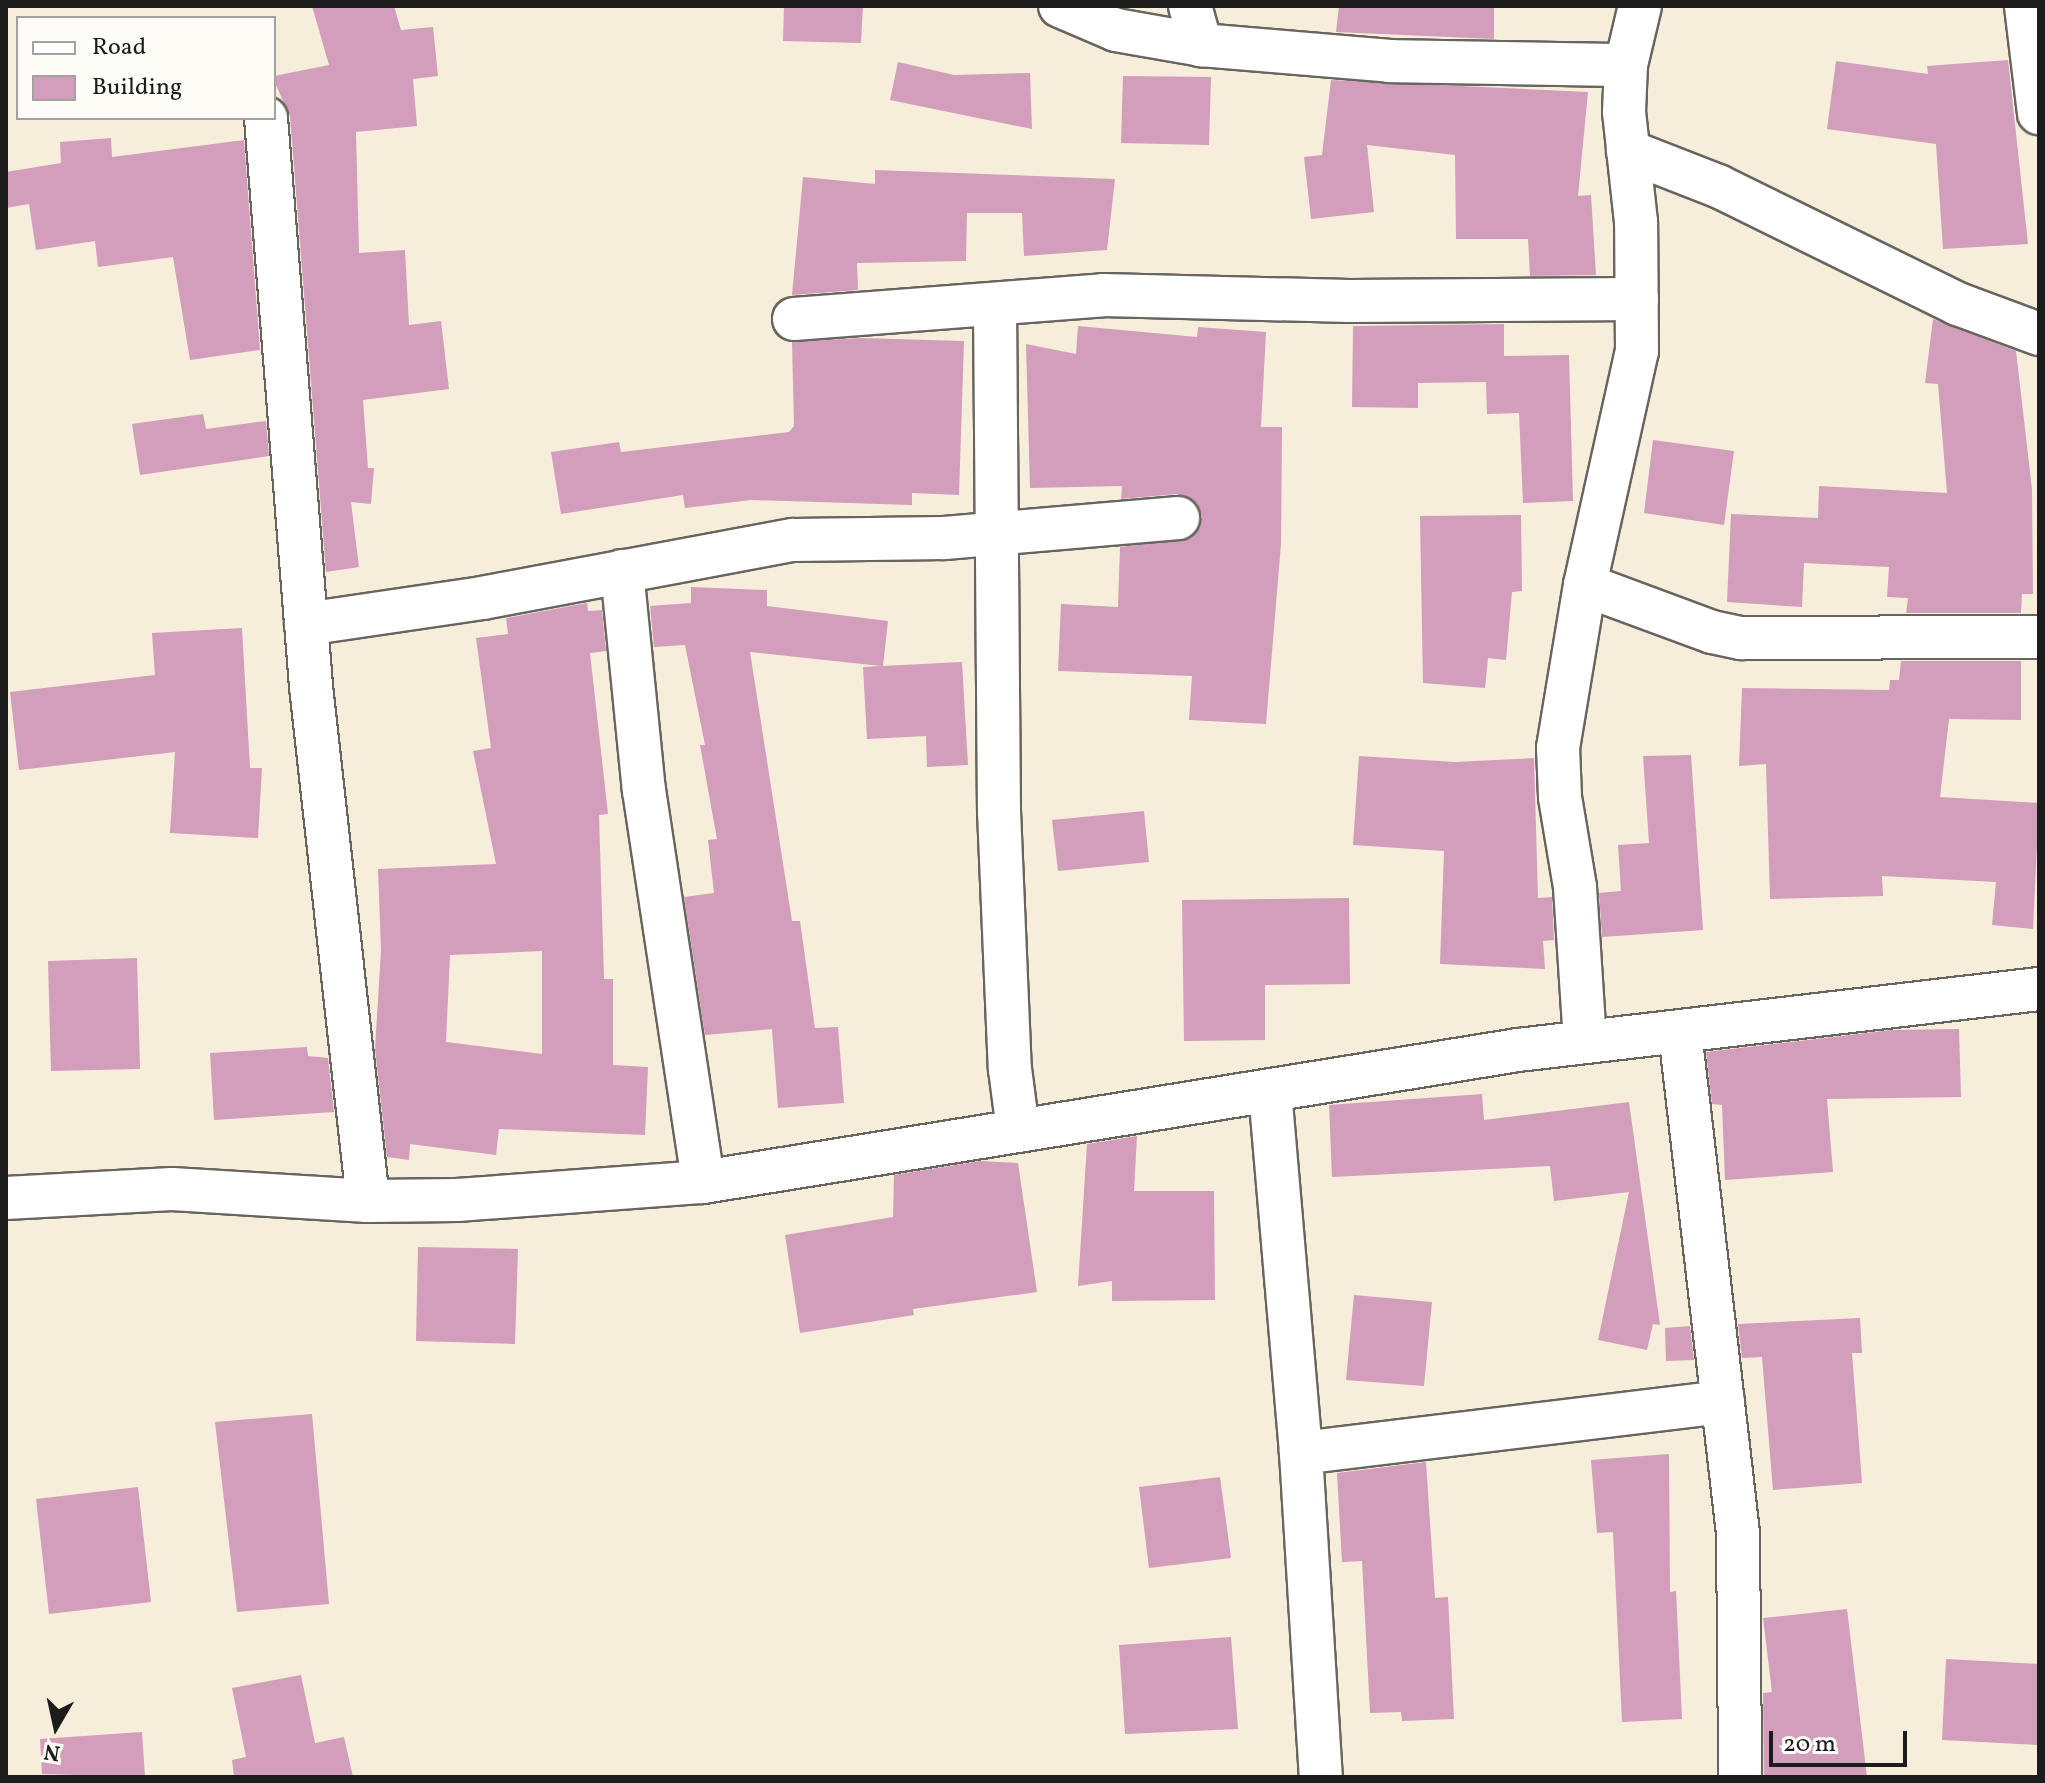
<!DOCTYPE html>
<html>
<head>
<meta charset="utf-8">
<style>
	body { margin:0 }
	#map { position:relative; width:2045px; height:1783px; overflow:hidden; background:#f6eddb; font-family:Vollkorn,serif }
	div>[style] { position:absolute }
	.building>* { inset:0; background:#d29ebc }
	.roads { filter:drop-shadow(2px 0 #68655f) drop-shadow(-2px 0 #68655f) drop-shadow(0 2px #68655f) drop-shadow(0 -2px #68655f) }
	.street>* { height:42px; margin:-21px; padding:0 21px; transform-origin:21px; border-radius:21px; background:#fff }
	span { translate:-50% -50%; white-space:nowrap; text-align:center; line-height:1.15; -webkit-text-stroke:8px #fdfcf7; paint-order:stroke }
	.frame { position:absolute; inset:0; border:8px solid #1c1c1c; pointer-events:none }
	.legend { position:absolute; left:16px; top:16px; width:260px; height:104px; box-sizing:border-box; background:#fdfcf7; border:2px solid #a3a29f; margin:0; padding:10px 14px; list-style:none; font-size:24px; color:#1c1c1c }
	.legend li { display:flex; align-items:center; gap:16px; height:40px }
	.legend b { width:40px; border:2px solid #a3a29f }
	.north { position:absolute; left:16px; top:1687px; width:80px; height:80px; -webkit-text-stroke:6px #fdfcf7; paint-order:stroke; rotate:189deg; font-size:22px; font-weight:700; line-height:32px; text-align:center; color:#1c1c1c }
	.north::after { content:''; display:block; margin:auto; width:28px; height:36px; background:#1c1c1c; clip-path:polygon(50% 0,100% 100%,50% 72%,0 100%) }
	.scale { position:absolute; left:1769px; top:1731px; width:138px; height:36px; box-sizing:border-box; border:4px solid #1c1c1c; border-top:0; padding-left:10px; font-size:24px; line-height:28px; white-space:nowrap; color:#1c1c1c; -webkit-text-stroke:6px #fdfcf7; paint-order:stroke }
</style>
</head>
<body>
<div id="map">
	<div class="building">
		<div style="clip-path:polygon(312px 6px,394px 6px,401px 30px,433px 27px,438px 76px,413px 79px,417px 126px,356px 132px,359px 253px,405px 250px,409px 325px,441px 321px,449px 389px,363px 400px,368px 468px,374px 468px,371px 504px,351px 502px,359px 567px,326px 572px,290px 116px,274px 81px,274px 76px,329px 65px)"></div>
		<div style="clip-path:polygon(784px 6px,863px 6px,861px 43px,783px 41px)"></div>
		<div style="clip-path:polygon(1339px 6px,1494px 6px,1494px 39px,1336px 32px)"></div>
		<div style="clip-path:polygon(2008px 60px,2028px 244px,1943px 249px,1936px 144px,1827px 129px,1836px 61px,1928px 74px,1927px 66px)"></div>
		<div style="clip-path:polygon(898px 62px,954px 75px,1030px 73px,1032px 129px,890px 100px)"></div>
		<div style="clip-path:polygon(1123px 76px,1211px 77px,1209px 145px,1121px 143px)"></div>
		<div style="clip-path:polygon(1331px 80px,1588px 92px,1578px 196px,1591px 195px,1596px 275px,1530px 276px,1528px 239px,1456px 239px,1455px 155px,1367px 145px,1374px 212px,1311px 219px,1304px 157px,1322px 155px)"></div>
		<div style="clip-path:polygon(111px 138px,112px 157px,244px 140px,260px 350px,190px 360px,173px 257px,98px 267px,95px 241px,36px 250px,29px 204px,6px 208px,6px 172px,61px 163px,60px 142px)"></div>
		<div style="clip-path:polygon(875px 170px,1115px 179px,1107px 250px,1024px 256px,1022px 213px,967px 213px,966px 261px,857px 263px,858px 290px,792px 295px,803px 177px,875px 184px)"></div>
		<div style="clip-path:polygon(1933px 319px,2016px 351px,2032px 489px,2033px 594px,2022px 594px,2021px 613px,1906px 613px,1908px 598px,1887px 597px,1889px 567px,1804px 563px,1802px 607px,1727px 602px,1731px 514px,1818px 518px,1819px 486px,1947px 493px,1938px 384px,1925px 383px)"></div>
		<div style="clip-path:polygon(1504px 324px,1504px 356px,1569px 355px,1573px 501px,1523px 503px,1519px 413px,1487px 414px,1486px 382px,1418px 383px,1418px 408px,1352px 407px,1353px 326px)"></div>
		<div style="clip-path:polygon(1078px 326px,1197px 337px,1198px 327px,1266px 332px,1261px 427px,1282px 427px,1281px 544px,1266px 724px,1189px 720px,1192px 676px,1058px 671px,1061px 604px,1118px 607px,1120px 547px,1191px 538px,1202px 517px,1197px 504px,1177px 494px,1121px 499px,1122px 486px,1030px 488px,1026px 344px,1076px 354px)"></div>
		<div style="clip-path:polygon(860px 338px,964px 341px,959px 495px,912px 493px,912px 505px,751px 500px,685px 508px,683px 495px,561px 514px,551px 452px,619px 442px,621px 452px,789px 432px,794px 426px,792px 342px)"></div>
		<div style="clip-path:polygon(203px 414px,206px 429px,266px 421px,269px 456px,140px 475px,132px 424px)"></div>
		<div style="clip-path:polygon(1653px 440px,1734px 451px,1724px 525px,1644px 513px)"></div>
		<div style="clip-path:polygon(1521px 515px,1522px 591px,1512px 592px,1506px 660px,1488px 658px,1485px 688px,1423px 683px,1420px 516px)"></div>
		<div style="clip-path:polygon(691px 587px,767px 590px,767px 606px,888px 621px,883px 666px,962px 662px,968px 765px,927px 767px,926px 736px,867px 739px,863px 667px,881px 666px,750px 652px,792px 921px,800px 921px,815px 1028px,838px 1027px,844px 1103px,778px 1108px,772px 1029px,705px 1035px,684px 897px,714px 893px,708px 840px,717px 839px,700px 745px,705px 745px,685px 645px,654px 647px,650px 606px,691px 603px)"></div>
		<div style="clip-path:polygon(evenodd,587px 603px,588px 611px,602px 610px,606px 651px,590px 653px,608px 814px,599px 815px,604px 979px,613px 979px,613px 1065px,648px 1067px,645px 1135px,499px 1129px,496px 1155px,410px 1144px,409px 1160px,387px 1157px,375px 1049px,381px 950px,378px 869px,496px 864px,473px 751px,491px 748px,476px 638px,508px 634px,506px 618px,587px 603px,542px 951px,542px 1054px,446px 1042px,450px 955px,542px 951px)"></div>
		<div style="clip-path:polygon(242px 628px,250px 768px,262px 768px,258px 838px,170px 833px,175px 752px,19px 770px,10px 692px,155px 675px,152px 633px)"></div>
		<div style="clip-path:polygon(1901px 661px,2021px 661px,2021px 720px,1949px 719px,1940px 797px,2039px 803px,2033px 929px,1992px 925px,1996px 882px,1882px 876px,1883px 896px,1770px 899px,1766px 764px,1739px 766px,1742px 688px,1889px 690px,1890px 680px,1899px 680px)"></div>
		<div style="clip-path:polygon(1691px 755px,1703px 930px,1602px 937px,1599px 893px,1621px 891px,1618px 845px,1649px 843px,1643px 756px)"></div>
		<div style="clip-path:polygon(1359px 756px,1455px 762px,1534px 758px,1538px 898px,1552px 897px,1554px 940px,1543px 941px,1545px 969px,1440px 964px,1444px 851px,1353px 845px)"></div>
		<div style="clip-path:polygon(1144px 811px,1149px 862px,1058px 871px,1052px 820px)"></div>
		<div style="clip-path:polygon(1349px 898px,1350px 984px,1265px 985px,1265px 1040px,1184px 1041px,1182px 900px)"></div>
		<div style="clip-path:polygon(137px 958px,140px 1069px,51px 1071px,48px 961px)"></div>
		<div style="clip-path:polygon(1959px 1029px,1961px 1097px,1827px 1099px,1833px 1172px,1725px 1180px,1722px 1105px,1712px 1104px,1706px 1052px,1891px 1030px)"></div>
		<div style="clip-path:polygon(307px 1047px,308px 1056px,328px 1058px,334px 1112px,214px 1120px,210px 1053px)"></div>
		<div style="clip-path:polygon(1482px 1094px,1484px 1120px,1629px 1102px,1660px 1325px,1653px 1324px,1647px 1350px,1598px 1340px,1629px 1192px,1554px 1201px,1550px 1166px,1332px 1177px,1329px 1105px)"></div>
		<div style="clip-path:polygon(1137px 1136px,1134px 1191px,1214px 1191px,1215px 1300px,1112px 1301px,1112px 1281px,1078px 1286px,1087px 1144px)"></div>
		<div style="clip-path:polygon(980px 1161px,1018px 1163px,1037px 1292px,913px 1309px,914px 1315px,800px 1333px,785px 1235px,893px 1217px,894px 1175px)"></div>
		<div style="clip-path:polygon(418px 1247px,518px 1249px,515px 1344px,416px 1341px)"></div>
		<div style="clip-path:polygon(1354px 1295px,1432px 1302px,1424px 1386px,1346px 1380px)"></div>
		<div style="clip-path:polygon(1860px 1318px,1862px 1353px,1852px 1353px,1862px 1483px,1773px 1490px,1762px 1357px,1742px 1358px,1738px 1324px)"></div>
		<div style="clip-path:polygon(1690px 1326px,1694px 1360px,1666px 1361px,1665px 1328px)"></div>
		<div style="clip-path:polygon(312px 1414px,329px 1604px,237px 1612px,215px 1422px)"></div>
		<div style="clip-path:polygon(1669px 1454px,1670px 1592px,1676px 1591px,1682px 1719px,1622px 1722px,1613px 1532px,1597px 1533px,1591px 1460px)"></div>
		<div style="clip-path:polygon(1426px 1462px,1435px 1598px,1448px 1597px,1454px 1719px,1402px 1721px,1401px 1712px,1370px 1713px,1362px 1561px,1342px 1562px,1337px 1473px)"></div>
		<div style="clip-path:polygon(1220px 1477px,1231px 1558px,1149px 1568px,1139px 1487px)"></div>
		<div style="clip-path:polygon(138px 1487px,151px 1602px,49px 1614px,36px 1499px)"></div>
		<div style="clip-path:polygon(1847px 1609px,1867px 1777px,1764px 1777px,1763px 1693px,1772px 1692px,1763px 1618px)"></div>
		<div style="clip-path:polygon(1231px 1637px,1238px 1729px,1125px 1734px,1119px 1645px)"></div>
		<div style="clip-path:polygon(1946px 1659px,2039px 1664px,2039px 1745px,1942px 1740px)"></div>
		<div style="clip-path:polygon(301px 1675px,315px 1743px,344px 1737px,353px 1777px,234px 1777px,232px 1760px,246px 1757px,232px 1688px)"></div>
		<div style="clip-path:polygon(142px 1732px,145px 1777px,42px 1774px,40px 1739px)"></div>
	</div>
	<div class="roads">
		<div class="street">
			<div style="left:1060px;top:6px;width:61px;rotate:23.2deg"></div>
			<div style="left:1116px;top:30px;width:86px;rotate:10deg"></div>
			<div style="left:1201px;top:45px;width:190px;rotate:4.8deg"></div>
			<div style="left:1390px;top:61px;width:236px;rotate:1deg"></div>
			<div style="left:1190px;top:6px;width:41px;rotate:74.2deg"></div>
			<div style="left:2026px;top:6px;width:108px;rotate:83.1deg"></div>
			<div style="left:266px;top:118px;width:570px;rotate:85.47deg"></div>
			<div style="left:311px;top:686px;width:518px;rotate:83.68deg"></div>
			<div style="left:1628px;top:151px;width:97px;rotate:21.3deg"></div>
			<div style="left:1718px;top:186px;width:267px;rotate:26.2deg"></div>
			<div style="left:1958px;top:304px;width:86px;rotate:20.3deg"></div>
			<div style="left:995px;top:304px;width:507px;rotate:89.55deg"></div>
			<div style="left:999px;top:811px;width:258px;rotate:87.6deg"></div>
			<div style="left:1010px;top:1069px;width:62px;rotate:82.5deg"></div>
			<div style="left:794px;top:319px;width:310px;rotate:-4.4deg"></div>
			<div style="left:1103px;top:295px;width:247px;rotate:1.4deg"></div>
			<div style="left:1350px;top:301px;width:287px;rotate:-0.4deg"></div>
			<div style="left:622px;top:571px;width:220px;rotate:84.3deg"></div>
			<div style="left:644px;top:790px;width:396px;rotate:81.4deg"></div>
			<div style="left:1585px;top:585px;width:135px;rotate:20.3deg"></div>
			<div style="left:1712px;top:632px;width:30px;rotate:12deg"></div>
			<div style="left:1741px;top:638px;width:298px;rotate:-0.2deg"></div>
			<div style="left:306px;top:624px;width:178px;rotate:-8.4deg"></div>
			<div style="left:482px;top:598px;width:316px;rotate:-10.6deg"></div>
			<div style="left:793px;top:540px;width:152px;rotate:-0.8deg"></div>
			<div style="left:945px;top:538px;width:234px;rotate:-4.9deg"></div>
			<div style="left:1680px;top:1032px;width:504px;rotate:83.4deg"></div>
			<div style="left:1738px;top:1533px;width:244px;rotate:89.5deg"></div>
			<div style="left:1585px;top:1042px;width:155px;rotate:-93.7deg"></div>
			<div style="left:1575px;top:887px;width:91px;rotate:-99.5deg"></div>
			<div style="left:1560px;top:797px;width:49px;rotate:-92.3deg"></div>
			<div style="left:1558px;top:748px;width:165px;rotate:-80.6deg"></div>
			<div style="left:1585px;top:585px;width:240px;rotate:-77.5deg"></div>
			<div style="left:1637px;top:351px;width:129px;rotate:-90.4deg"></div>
			<div style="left:1636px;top:222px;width:111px;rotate:-96.2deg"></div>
			<div style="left:1624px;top:112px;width:47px;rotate:-87.6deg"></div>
			<div style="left:1626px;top:65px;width:61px;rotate:-76.7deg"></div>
			<div style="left:1270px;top:1091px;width:363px;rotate:85.1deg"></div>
			<div style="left:1301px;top:1453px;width:325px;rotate:86.5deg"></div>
			<div style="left:6px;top:1198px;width:166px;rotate:-3.1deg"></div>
			<div style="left:172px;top:1189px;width:196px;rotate:3.5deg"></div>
			<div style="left:368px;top:1201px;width:89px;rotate:-0.6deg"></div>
			<div style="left:457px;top:1200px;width:247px;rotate:-4.2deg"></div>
			<div style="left:703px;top:1182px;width:826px;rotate:-9.2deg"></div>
			<div style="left:1518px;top:1050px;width:525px;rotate:-6.68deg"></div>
			<div style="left:1301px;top:1453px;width:425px;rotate:-6.9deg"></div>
		</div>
	</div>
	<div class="frame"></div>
	<ul class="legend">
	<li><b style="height:10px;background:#fff"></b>Road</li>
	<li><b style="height:22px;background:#d29ebc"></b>Building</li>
	</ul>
	<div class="north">N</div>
	<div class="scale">20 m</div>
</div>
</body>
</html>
